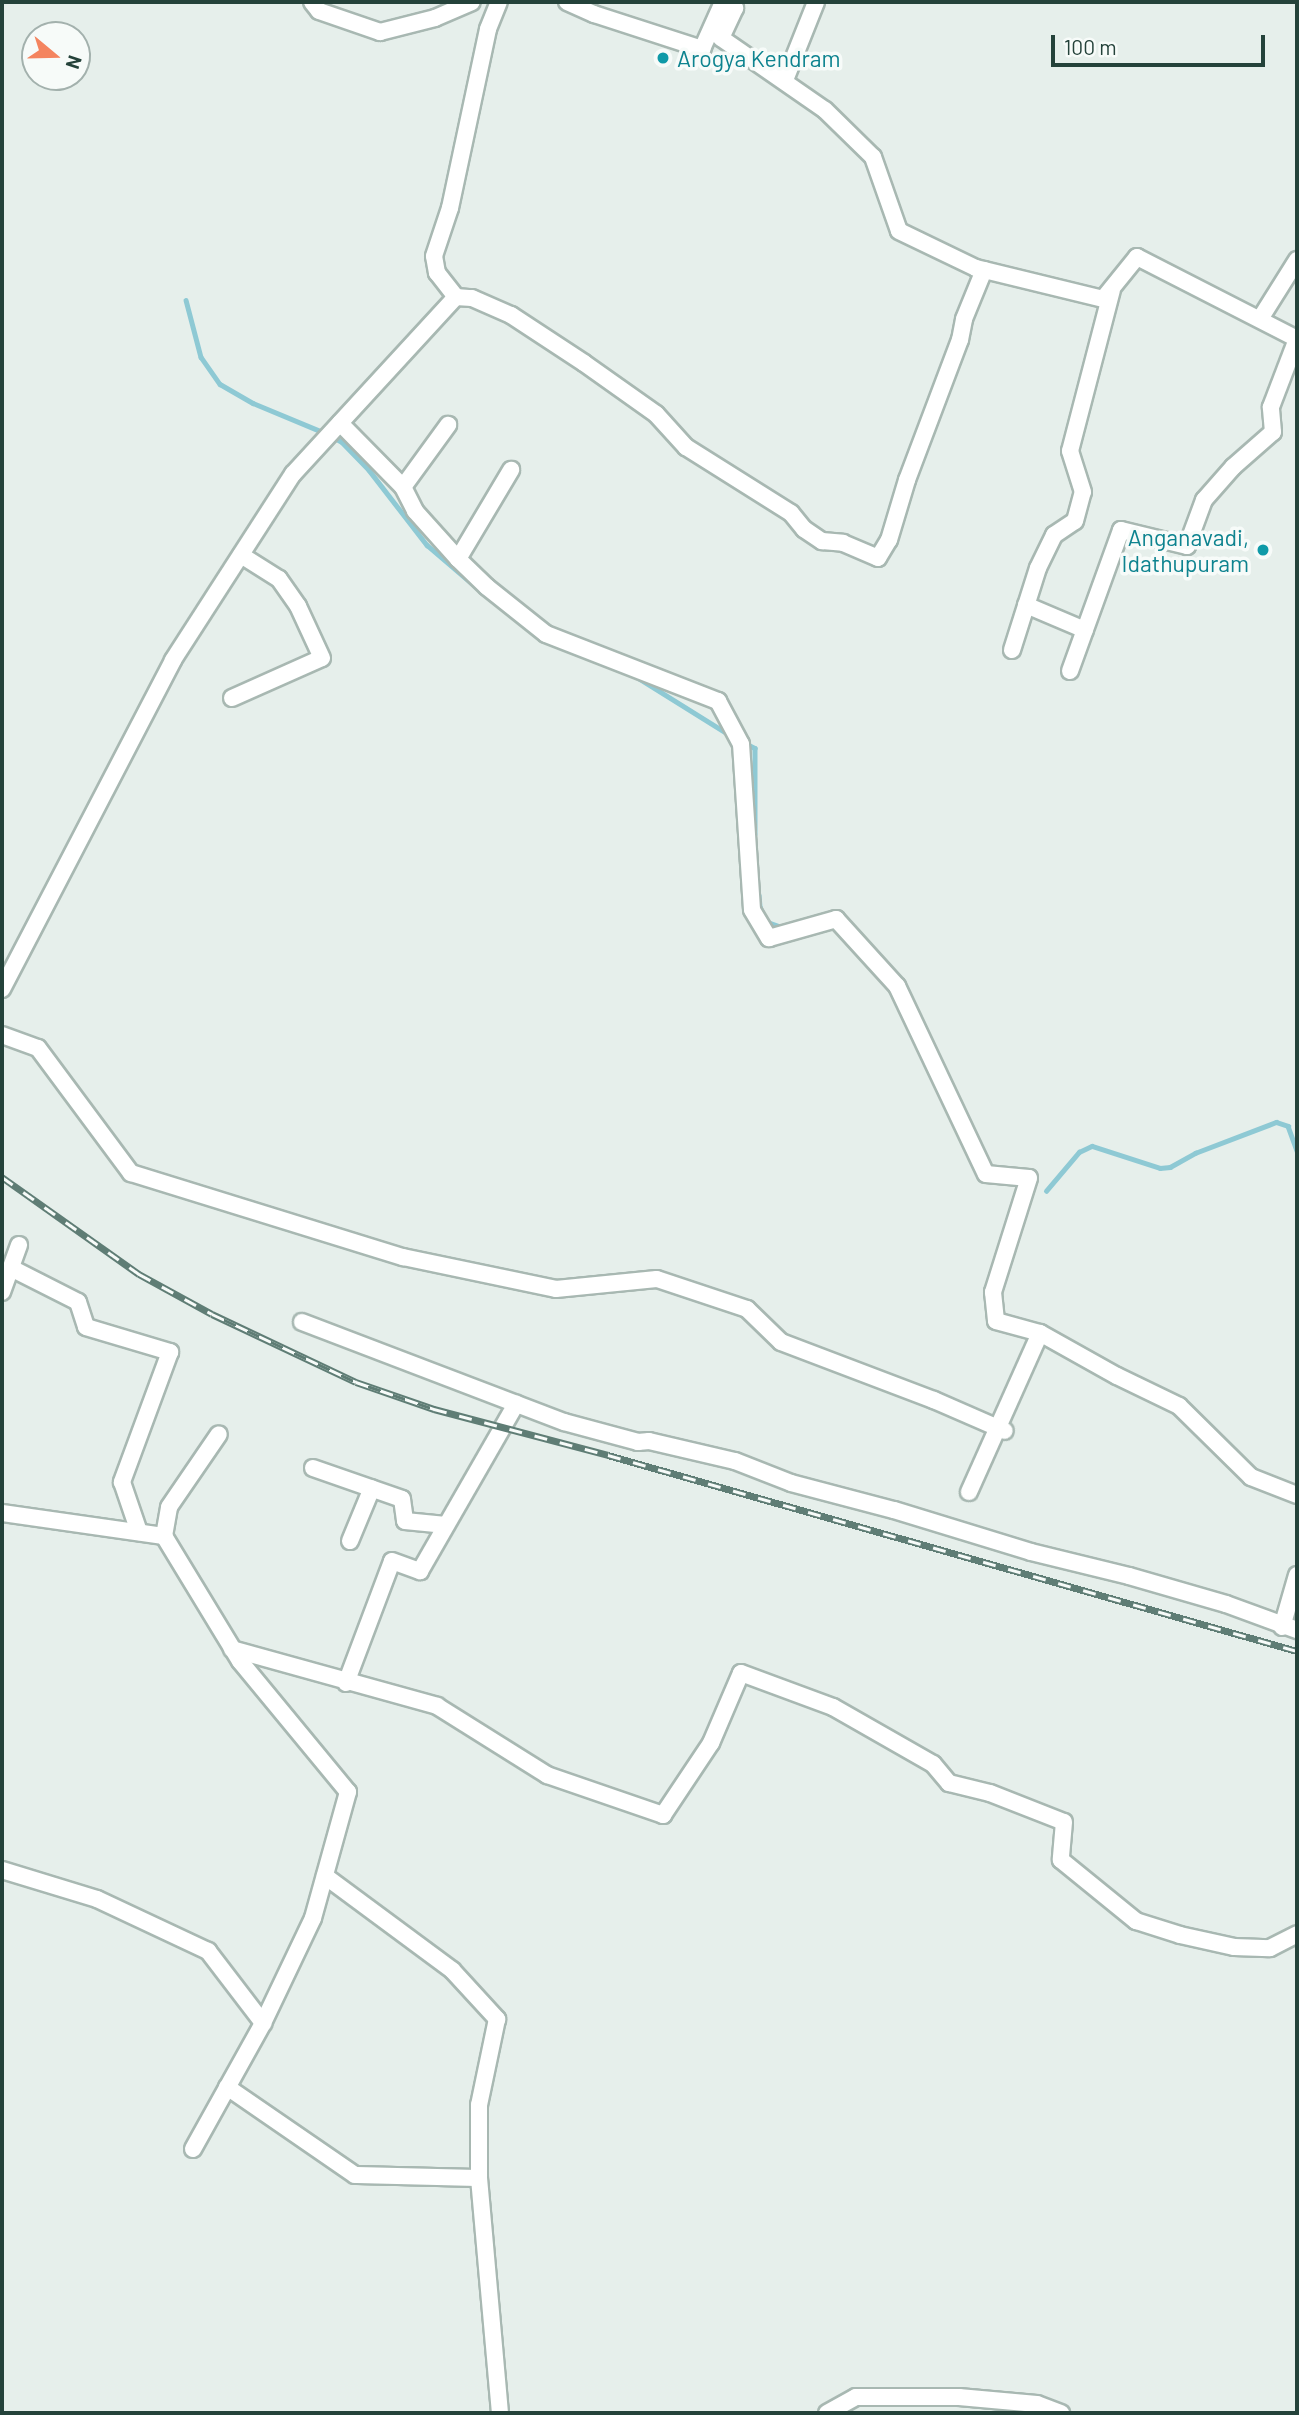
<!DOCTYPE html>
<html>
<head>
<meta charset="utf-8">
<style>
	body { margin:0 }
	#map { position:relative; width:1299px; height:2415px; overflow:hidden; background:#e6efeb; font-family:Barlow,sans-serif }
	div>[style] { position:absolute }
	.stream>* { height:4.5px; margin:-2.25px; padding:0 2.25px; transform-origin:2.25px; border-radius:2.25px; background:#8ec9d4 }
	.roads { filter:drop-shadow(2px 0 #a8b8b2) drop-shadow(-2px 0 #a8b8b2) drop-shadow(0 2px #a8b8b2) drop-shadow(0 -2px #a8b8b2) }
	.minor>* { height:16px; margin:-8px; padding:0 8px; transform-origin:8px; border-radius:8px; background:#fff }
	.rail>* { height:7px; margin-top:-3.5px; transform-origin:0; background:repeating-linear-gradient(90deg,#f7fbf9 0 13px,#5f7d75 0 26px); box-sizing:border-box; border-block:2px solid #5f7d75 }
	.dots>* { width:19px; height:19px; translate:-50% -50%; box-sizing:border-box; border:4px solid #f7fbf9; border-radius:50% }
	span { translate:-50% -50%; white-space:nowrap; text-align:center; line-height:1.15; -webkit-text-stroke:7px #f7fbf9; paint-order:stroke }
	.culture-label { font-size:23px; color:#0d838f }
	.left { translate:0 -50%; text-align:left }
	.right { translate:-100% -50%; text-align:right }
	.frame { position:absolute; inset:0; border:4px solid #24423a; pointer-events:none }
	.north { position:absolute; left:21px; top:21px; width:70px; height:70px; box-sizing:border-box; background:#f7fbf9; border:2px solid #a3b1ad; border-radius:50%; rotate:109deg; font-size:19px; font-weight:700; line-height:28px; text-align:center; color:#24423a }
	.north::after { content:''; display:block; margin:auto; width:24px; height:32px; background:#f4845f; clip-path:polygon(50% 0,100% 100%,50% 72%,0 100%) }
	.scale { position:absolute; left:1051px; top:35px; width:214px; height:32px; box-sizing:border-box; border:4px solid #24423a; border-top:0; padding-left:9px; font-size:21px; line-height:24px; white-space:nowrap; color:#24423a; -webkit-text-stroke:5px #f7fbf9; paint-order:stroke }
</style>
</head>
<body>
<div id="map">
	<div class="stream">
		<div style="left:186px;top:300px;width:59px;rotate:75.3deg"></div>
		<div style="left:201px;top:357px;width:33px;rotate:55deg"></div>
		<div style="left:220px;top:384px;width:38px;rotate:30deg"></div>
		<div style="left:253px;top:403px;width:78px;rotate:22.6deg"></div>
		<div style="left:333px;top:437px;width:10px;rotate:29deg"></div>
		<div style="left:342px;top:442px;width:39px;rotate:46deg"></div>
		<div style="left:369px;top:470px;width:95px;rotate:52.3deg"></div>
		<div style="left:427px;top:545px;width:82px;rotate:40.5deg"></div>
		<div style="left:635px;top:676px;width:110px;rotate:31.9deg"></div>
		<div style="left:745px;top:743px;width:11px;rotate:27deg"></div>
		<div style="left:755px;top:748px;width:86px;rotate:90deg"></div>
		<div style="left:759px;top:895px;width:12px;rotate:85deg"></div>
		<div style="left:760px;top:907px;width:17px;rotate:65deg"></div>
		<div style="left:767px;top:922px;width:18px;rotate:19deg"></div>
		<div style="left:1046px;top:1191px;width:51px;rotate:-49.8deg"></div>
		<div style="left:1079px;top:1152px;width:14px;rotate:-25deg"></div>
		<div style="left:1092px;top:1146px;width:71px;rotate:17.9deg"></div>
		<div style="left:1160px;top:1168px;width:10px;rotate:-6deg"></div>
		<div style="left:1170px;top:1167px;width:29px;rotate:-29deg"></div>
		<div style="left:1195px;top:1153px;width:87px;rotate:-20.9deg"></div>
		<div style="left:1276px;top:1122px;width:13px;rotate:18deg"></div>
		<div style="left:1288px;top:1126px;width:27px;rotate:70deg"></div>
	</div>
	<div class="roads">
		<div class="minor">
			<div style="left:312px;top:2px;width:11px;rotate:52deg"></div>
			<div style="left:319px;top:11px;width:65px;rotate:19deg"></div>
			<div style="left:380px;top:32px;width:57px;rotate:-14.3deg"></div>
			<div style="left:435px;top:18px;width:40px;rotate:-23.4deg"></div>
			<div style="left:567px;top:2px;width:30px;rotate:24deg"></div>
			<div style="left:594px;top:14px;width:114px;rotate:18deg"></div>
			<div style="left:702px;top:49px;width:51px;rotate:-65.9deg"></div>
			<div style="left:732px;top:2px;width:7px;rotate:63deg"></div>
			<div style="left:735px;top:8px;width:33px;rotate:115deg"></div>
			<div style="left:721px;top:38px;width:126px;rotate:34.7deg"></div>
			<div style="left:825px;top:110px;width:67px;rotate:44.4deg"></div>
			<div style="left:873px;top:157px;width:78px;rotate:70.6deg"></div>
			<div style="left:899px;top:231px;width:85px;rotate:25.7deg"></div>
			<div style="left:976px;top:268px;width:131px;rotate:13.7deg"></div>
			<div style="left:1103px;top:299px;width:54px;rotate:-51deg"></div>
			<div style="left:1137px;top:257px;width:180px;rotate:27.1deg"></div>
			<div style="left:785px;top:80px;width:84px;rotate:-68.3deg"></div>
			<div style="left:456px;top:297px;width:16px;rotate:4deg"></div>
			<div style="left:472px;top:298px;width:43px;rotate:23.6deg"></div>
			<div style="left:511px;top:315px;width:87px;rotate:33.3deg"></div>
			<div style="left:584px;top:363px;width:88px;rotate:35.3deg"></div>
			<div style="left:656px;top:414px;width:45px;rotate:47.7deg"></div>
			<div style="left:686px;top:447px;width:124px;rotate:32.2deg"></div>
			<div style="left:791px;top:513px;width:21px;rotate:51deg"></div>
			<div style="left:804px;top:529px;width:22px;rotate:34deg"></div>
			<div style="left:822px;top:541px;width:21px;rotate:5deg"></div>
			<div style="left:843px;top:543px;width:38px;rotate:23deg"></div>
			<div style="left:878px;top:558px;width:21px;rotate:-59deg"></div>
			<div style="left:889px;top:540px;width:63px;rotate:-73.3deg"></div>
			<div style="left:907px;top:480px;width:150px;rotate:-69.3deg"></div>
			<div style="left:960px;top:340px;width:21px;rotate:-79deg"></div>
			<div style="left:964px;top:319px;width:53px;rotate:-67.8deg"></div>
			<div style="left:1260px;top:319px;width:70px;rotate:-57.9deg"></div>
			<div style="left:340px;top:423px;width:90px;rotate:45.5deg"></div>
			<div style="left:403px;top:487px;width:27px;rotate:63deg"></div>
			<div style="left:415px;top:511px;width:64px;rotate:48.1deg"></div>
			<div style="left:458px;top:559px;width:40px;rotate:44deg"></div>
			<div style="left:487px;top:587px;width:75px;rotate:38.5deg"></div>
			<div style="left:546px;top:634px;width:185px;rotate:21.3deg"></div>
			<div style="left:718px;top:701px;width:49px;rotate:61.9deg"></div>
			<div style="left:741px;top:744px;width:166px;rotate:86.2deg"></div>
			<div style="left:752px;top:910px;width:33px;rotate:59deg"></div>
			<div style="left:769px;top:938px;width:70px;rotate:-15.8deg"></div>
			<div style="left:836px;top:919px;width:91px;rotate:47.7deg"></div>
			<div style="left:897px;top:986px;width:208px;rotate:64.7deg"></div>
			<div style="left:986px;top:1174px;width:43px;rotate:5.3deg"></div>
			<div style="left:1029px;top:1178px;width:120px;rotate:107.5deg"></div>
			<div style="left:993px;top:1292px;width:29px;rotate:84deg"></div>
			<div style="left:996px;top:1321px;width:46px;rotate:15.3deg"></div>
			<div style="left:1040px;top:1333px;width:88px;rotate:29.2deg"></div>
			<div style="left:1117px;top:1376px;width:69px;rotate:25.8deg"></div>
			<div style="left:1179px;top:1406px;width:101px;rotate:44.6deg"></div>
			<div style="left:1251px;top:1477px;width:49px;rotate:21.4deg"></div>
			<div style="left:403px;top:487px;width:77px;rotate:-54deg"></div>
			<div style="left:458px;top:559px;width:104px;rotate:-59.2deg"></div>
			<div style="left:1026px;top:605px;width:64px;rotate:23deg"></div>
			<div style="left:1012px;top:650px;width:86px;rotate:-72.4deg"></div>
			<div style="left:1038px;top:568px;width:37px;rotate:-64deg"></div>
			<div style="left:1054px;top:535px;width:25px;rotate:-34deg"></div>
			<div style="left:1075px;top:521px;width:30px;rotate:-75deg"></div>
			<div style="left:1083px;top:492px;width:43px;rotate:-107.6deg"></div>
			<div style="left:1070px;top:451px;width:166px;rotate:-75.4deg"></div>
			<div style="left:1070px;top:671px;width:150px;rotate:-70.1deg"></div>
			<div style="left:1121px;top:530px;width:68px;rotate:13.6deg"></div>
			<div style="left:1187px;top:546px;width:49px;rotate:-69.7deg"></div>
			<div style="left:1204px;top:500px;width:44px;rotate:-48.7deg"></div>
			<div style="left:1233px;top:467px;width:53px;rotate:-41.2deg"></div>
			<div style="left:1273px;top:432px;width:25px;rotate:-95deg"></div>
			<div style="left:1271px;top:407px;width:73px;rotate:-69.1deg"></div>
			<div style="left:232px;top:698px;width:98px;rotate:-24deg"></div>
			<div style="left:322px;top:658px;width:57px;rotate:-114.8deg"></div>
			<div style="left:298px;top:606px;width:33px;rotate:-125deg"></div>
			<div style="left:279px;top:579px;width:45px;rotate:-147.7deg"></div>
			<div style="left:2px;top:989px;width:371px;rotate:-62.5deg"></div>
			<div style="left:173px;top:660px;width:221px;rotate:-57.2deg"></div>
			<div style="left:293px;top:474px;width:241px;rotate:-47.4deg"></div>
			<div style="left:456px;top:297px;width:31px;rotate:-128deg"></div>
			<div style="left:437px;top:273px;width:17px;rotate:-100deg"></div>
			<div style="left:434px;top:256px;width:51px;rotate:-71.6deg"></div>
			<div style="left:450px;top:208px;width:183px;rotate:-78deg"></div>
			<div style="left:488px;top:29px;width:29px;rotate:-68deg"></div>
			<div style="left:2px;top:1035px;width:38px;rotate:20deg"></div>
			<div style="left:38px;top:1048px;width:156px;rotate:53.4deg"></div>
			<div style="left:131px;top:1173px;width:285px;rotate:17.2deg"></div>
			<div style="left:403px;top:1257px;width:156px;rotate:11.8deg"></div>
			<div style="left:556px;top:1289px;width:101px;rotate:-5.7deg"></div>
			<div style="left:657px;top:1279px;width:95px;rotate:18.4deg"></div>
			<div style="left:747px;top:1309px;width:47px;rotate:44.1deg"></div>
			<div style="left:781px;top:1342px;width:164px;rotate:20.8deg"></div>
			<div style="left:934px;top:1400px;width:77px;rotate:23.6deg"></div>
			<div style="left:11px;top:1268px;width:75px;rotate:26.9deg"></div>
			<div style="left:78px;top:1302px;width:26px;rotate:72deg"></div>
			<div style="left:86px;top:1327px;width:88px;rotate:16.6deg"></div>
			<div style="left:170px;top:1352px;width:139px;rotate:110.3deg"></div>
			<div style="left:122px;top:1482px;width:53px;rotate:71.2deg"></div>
			<div style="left:2px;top:1292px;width:50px;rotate:-70.1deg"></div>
			<div style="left:302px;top:1322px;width:280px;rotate:20.9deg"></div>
			<div style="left:564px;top:1422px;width:77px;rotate:15.1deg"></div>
			<div style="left:638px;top:1442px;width:11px;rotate:-5deg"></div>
			<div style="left:649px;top:1441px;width:88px;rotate:13.1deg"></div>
			<div style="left:735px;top:1461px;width:60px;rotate:21.4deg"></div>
			<div style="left:791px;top:1483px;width:106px;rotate:14.7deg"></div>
			<div style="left:894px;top:1510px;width:143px;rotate:17deg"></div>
			<div style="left:1031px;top:1552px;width:101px;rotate:13.8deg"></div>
			<div style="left:1129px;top:1576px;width:101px;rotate:16.1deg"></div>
			<div style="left:1226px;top:1604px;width:76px;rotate:20.1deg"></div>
			<div style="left:313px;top:1468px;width:94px;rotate:19.2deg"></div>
			<div style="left:402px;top:1499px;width:22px;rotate:82deg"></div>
			<div style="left:405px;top:1521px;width:41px;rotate:5.6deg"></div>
			<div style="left:969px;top:1492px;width:174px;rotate:-65.9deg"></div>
			<div style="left:2px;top:1513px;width:164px;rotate:8.1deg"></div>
			<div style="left:350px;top:1541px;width:57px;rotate:-67.5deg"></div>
			<div style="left:1282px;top:1627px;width:54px;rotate:-73.9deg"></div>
			<div style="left:232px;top:1649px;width:213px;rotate:15.5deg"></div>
			<div style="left:437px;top:1706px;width:130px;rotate:32.1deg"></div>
			<div style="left:547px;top:1775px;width:123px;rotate:19deg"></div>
			<div style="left:663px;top:1815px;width:87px;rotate:-56.3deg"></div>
			<div style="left:711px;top:1743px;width:76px;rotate:-66.8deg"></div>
			<div style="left:741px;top:1673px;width:98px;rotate:20.3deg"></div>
			<div style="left:833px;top:1707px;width:115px;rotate:29.7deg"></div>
			<div style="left:933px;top:1764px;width:25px;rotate:50deg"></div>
			<div style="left:949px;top:1783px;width:42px;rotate:13.7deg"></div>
			<div style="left:990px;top:1793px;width:79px;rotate:21.4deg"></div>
			<div style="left:1064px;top:1822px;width:38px;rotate:95deg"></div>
			<div style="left:1061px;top:1860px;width:97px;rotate:39.1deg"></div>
			<div style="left:1136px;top:1921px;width:46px;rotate:17.7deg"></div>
			<div style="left:1180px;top:1935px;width:55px;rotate:12.5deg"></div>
			<div style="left:1234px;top:1947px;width:36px;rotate:2deg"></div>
			<div style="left:1270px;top:1948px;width:30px;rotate:-27deg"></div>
			<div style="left:346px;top:1683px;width:130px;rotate:-69.3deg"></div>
			<div style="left:392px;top:1561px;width:30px;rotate:20deg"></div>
			<div style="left:420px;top:1571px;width:193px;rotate:-60.1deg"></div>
			<div style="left:2px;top:1870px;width:99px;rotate:17deg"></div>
			<div style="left:97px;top:1899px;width:123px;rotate:25.1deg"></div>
			<div style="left:208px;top:1951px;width:91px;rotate:52.6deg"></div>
			<div style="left:325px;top:1876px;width:158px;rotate:36.5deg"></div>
			<div style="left:452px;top:1970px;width:67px;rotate:47.4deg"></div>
			<div style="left:497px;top:2019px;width:88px;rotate:101.8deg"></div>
			<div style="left:479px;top:2105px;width:73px;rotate:90deg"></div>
			<div style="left:479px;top:2178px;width:236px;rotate:84.9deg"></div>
			<div style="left:227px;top:2087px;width:155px;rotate:34.5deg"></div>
			<div style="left:355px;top:2175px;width:124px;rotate:1.4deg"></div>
			<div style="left:193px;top:2149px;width:144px;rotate:-60.9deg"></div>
			<div style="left:263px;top:2023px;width:116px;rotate:-64.5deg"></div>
			<div style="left:313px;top:1918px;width:131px;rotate:-74.5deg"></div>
			<div style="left:348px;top:1792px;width:170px;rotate:-129.5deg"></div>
			<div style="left:240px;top:1661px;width:146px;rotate:-121.3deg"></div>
			<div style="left:164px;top:1536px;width:29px;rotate:-80deg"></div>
			<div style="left:169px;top:1507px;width:88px;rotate:-55.6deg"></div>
			<div style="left:827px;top:2413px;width:33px;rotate:-29deg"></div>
			<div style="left:856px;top:2397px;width:103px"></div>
			<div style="left:959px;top:2397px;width:78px;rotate:5.1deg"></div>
			<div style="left:1037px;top:2404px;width:26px;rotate:21deg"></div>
		</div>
	</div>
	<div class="rail">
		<div style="left:2px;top:1177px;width:168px;rotate:35.3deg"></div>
		<div style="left:139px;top:1274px;width:83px;rotate:28.7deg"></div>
		<div style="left:212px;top:1314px;width:159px;rotate:25.3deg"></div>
		<div style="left:356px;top:1382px;width:83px;rotate:19.1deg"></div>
		<div style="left:434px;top:1409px;width:180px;rotate:14.8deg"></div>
		<div style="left:608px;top:1455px;width:716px;rotate:15.88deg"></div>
	</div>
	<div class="dots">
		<div style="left:663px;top:58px;background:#0f9aa8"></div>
		<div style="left:1263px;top:550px;background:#0f9aa8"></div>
	</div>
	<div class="culture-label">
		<span class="left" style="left:677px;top:58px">Arogya Kendram</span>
		<span class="right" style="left:1249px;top:550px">Anganavadi,<br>Idathupuram</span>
	</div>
	<div class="frame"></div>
	<div class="north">N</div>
	<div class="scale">100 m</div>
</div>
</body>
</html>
